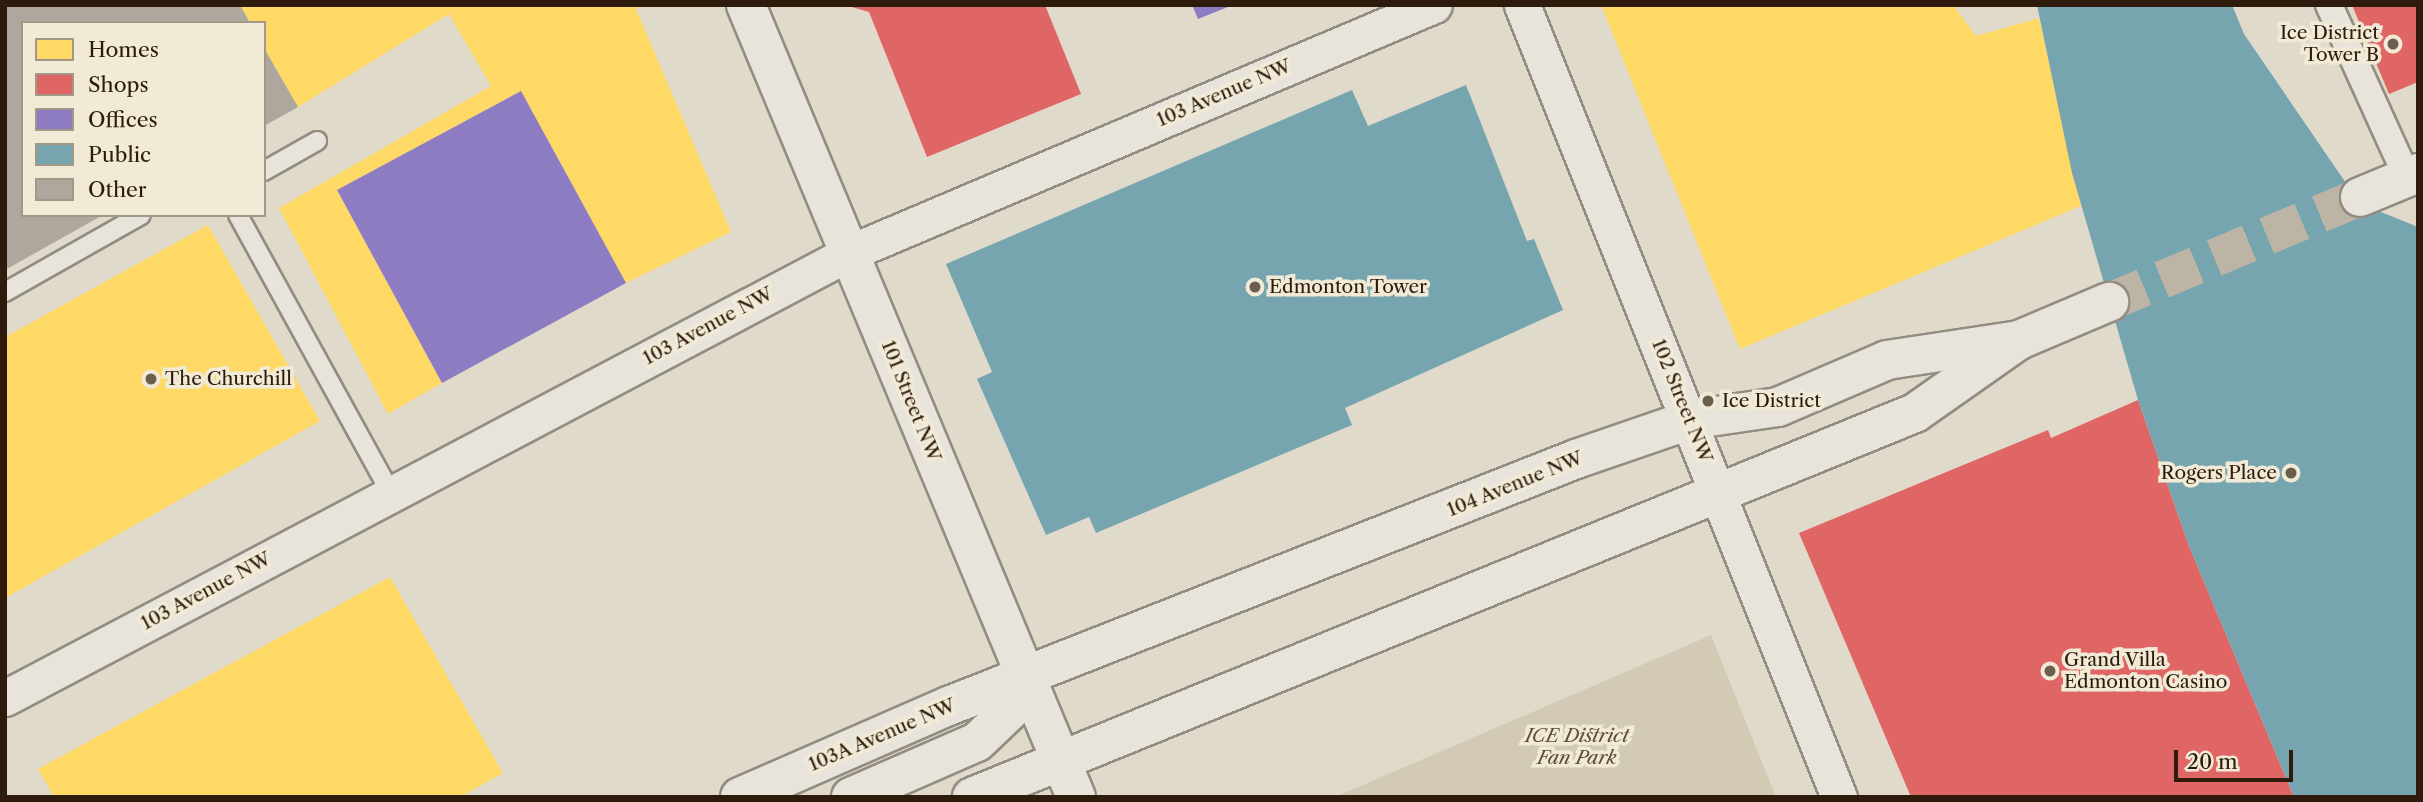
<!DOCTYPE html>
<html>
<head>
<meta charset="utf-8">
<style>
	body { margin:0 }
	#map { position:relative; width:2423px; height:802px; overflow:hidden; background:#e0dacb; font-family:"Libre Caslon Text",serif }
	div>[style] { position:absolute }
	.green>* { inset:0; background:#d3cab5 }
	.homes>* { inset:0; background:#ffd966 }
	.shops>* { inset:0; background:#e06666 }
	.offices>* { inset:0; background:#8e7cc3 }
	.public>* { inset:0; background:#76a5af }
	.building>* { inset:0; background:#ada79d }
	.secondary-tunnel>* { height:38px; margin-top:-19px; transform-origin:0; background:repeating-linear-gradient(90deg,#bcb4a5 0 38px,transparent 0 57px) }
	.roads { filter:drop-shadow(2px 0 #928c81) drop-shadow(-2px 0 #928c81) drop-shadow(0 2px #928c81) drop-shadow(0 -2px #928c81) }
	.service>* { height:18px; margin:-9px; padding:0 9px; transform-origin:9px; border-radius:9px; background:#e8e4dc }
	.pedestrian>* { height:26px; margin:-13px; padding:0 13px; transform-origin:13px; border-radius:13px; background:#e8e4dc }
	.minor>* { height:35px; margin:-17.5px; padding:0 17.5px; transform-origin:17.5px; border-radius:17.5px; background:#e8e4dc }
	.secondary>* { height:38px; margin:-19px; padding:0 19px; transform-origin:19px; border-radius:19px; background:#e8e4dc }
	.dots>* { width:19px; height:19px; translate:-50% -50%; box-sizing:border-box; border:4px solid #f1ead7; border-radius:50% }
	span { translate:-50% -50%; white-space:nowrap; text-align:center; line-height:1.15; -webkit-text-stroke:7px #f1ead7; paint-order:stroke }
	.poi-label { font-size:19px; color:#2e1b0c }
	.right { translate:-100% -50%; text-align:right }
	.left { translate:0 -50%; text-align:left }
	.street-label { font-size:19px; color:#2e1b0c }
	.park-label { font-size:19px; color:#5c4c39; font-style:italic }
	.frame { position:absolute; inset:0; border:7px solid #2e1b0c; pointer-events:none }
	.legend { position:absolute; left:21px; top:21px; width:245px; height:196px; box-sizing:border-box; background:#f1ead7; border:2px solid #a39786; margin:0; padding:9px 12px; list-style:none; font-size:21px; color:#2e1b0c }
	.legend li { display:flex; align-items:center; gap:14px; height:35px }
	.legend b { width:35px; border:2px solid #a39786 }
	.scale { position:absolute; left:2174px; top:750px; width:119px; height:32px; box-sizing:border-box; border:4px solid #2e1b0c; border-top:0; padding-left:9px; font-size:21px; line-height:24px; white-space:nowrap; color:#2e1b0c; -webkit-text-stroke:5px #f1ead7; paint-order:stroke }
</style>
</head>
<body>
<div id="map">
	<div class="green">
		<div style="clip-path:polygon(1711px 635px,1776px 797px,1335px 797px,1593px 686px)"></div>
	</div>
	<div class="homes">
		<div style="clip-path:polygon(240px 5px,644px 5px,636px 9px,731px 232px,626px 283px,521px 91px,337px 190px,442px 383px,388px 414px,279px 208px,491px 86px,449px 14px,298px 107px,264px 48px,264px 23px,250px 23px)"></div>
		<div style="clip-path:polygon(1601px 5px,1953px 5px,1976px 36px,2039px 18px,2081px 206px,1740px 349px)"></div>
		<div style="clip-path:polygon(208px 225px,320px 421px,5px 598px,5px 337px)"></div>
		<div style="clip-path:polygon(390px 577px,503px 773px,460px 797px,54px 797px,38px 769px)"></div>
	</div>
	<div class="shops">
		<div style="clip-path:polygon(845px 5px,1045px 5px,1081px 94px,927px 157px,869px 12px)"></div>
		<div style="clip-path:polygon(2352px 5px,2418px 5px,2418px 82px,2389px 94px)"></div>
		<div style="clip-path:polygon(2138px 400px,2189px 546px,2294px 797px,1911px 797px,1799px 533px,2048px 430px,2051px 438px)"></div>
	</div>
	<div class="offices">
		<div style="clip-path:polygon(1192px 5px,1233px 5px,1198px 19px)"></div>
		<div style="clip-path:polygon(521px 91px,626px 283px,442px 383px,337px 190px)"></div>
	</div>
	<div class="public">
		<div style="clip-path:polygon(2037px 5px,2232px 5px,2244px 34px,2350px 189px,2376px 210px,2418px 227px,2418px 797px,2294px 797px,2189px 546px,2138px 400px,2072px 173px)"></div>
		<div style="clip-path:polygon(1466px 85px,1527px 241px,1534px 239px,1563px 310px,1345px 408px,1352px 425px,1096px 533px,1089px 517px,1046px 535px,977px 379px,992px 372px,946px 264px,1352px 90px,1368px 126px)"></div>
	</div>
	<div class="building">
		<div style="clip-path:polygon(5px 5px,240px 5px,250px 23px,23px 23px,23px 215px,103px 215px,5px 270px)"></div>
		<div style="clip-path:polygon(264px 48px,298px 107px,264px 126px)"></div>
	</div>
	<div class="secondary-tunnel">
		<div style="left:2109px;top:302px;width:272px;rotate:-22.7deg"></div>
	</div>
	<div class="roads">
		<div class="service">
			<div style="left:264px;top:171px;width:61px;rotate:-29.5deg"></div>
			<div style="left:238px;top:215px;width:317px;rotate:61.2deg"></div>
			<div style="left:5px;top:292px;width:156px;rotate:-29.5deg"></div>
		</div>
		<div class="pedestrian">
			<div style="left:2329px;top:5px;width:189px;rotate:65.6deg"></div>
		</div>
		<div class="minor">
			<div style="left:1522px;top:5px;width:853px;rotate:68.19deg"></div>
			<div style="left:5px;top:698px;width:956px;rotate:-27.8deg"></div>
			<div style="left:851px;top:252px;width:633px;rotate:-22.96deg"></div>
		</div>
		<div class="secondary">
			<div style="left:746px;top:5px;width:858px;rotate:67.38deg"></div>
			<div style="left:2360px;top:197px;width:63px;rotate:-22.5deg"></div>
			<div style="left:740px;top:797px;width:230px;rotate:-23.6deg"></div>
			<div style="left:951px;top:705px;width:672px;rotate:-21.48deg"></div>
			<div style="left:1576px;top:459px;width:120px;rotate:-19deg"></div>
			<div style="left:1689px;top:420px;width:90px;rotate:-8.3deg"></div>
			<div style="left:1778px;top:407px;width:119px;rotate:-23.3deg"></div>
			<div style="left:1887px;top:360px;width:134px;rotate:-8.6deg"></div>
			<div style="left:851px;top:797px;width:137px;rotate:-23.6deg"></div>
			<div style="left:977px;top:742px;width:62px;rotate:-43.7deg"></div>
			<div style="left:1022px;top:699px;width:24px;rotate:-85deg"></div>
			<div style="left:972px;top:797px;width:1018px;rotate:-22.16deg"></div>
			<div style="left:1915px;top:413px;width:127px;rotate:-35.1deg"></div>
			<div style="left:2019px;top:340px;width:98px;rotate:-22.9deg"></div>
		</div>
	</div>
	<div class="dots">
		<div style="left:2393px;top:44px;background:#6c5e4f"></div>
		<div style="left:1255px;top:287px;background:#6c5e4f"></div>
		<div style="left:151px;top:379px;background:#6c5e4f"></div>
		<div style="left:1708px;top:401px;background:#6c5e4f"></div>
		<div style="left:2291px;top:473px;background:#6c5e4f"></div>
		<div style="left:2050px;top:671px;background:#6c5e4f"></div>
	</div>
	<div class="poi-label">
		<span class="right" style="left:2379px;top:44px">Ice District<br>Tower B</span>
		<span class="left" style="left:1269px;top:287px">Edmonton Tower</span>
		<span class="left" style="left:165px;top:379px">The Churchill</span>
		<span class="left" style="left:1722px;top:401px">Ice District</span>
		<span class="right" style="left:2277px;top:473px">Rogers Place</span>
		<span class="left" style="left:2064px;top:671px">Grand Villa<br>Edmonton Casino</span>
	</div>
	<div class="street-label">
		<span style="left:1224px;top:93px;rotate:-23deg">103 Avenue NW</span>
		<span style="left:708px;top:326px;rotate:-28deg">103 Avenue NW</span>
		<span style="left:911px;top:401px;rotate:68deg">101 Street NW</span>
		<span style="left:1682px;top:401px;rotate:68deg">102 Street NW</span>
		<span style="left:1515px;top:484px;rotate:-22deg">104 Avenue NW</span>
		<span style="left:206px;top:591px;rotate:-28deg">103 Avenue NW</span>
		<span style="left:882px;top:735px;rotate:-23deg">103A Avenue NW</span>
	</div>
	<div class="park-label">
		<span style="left:1577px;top:747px">ICE District<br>Fan Park</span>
	</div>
	<div class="frame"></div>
	<ul class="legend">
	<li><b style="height:19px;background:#ffd966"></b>Homes</li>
	<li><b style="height:19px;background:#e06666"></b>Shops</li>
	<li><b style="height:19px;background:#8e7cc3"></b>Offices</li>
	<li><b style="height:19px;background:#76a5af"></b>Public</li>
	<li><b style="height:19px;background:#ada79d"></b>Other</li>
	</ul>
	<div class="scale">20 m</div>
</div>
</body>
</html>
